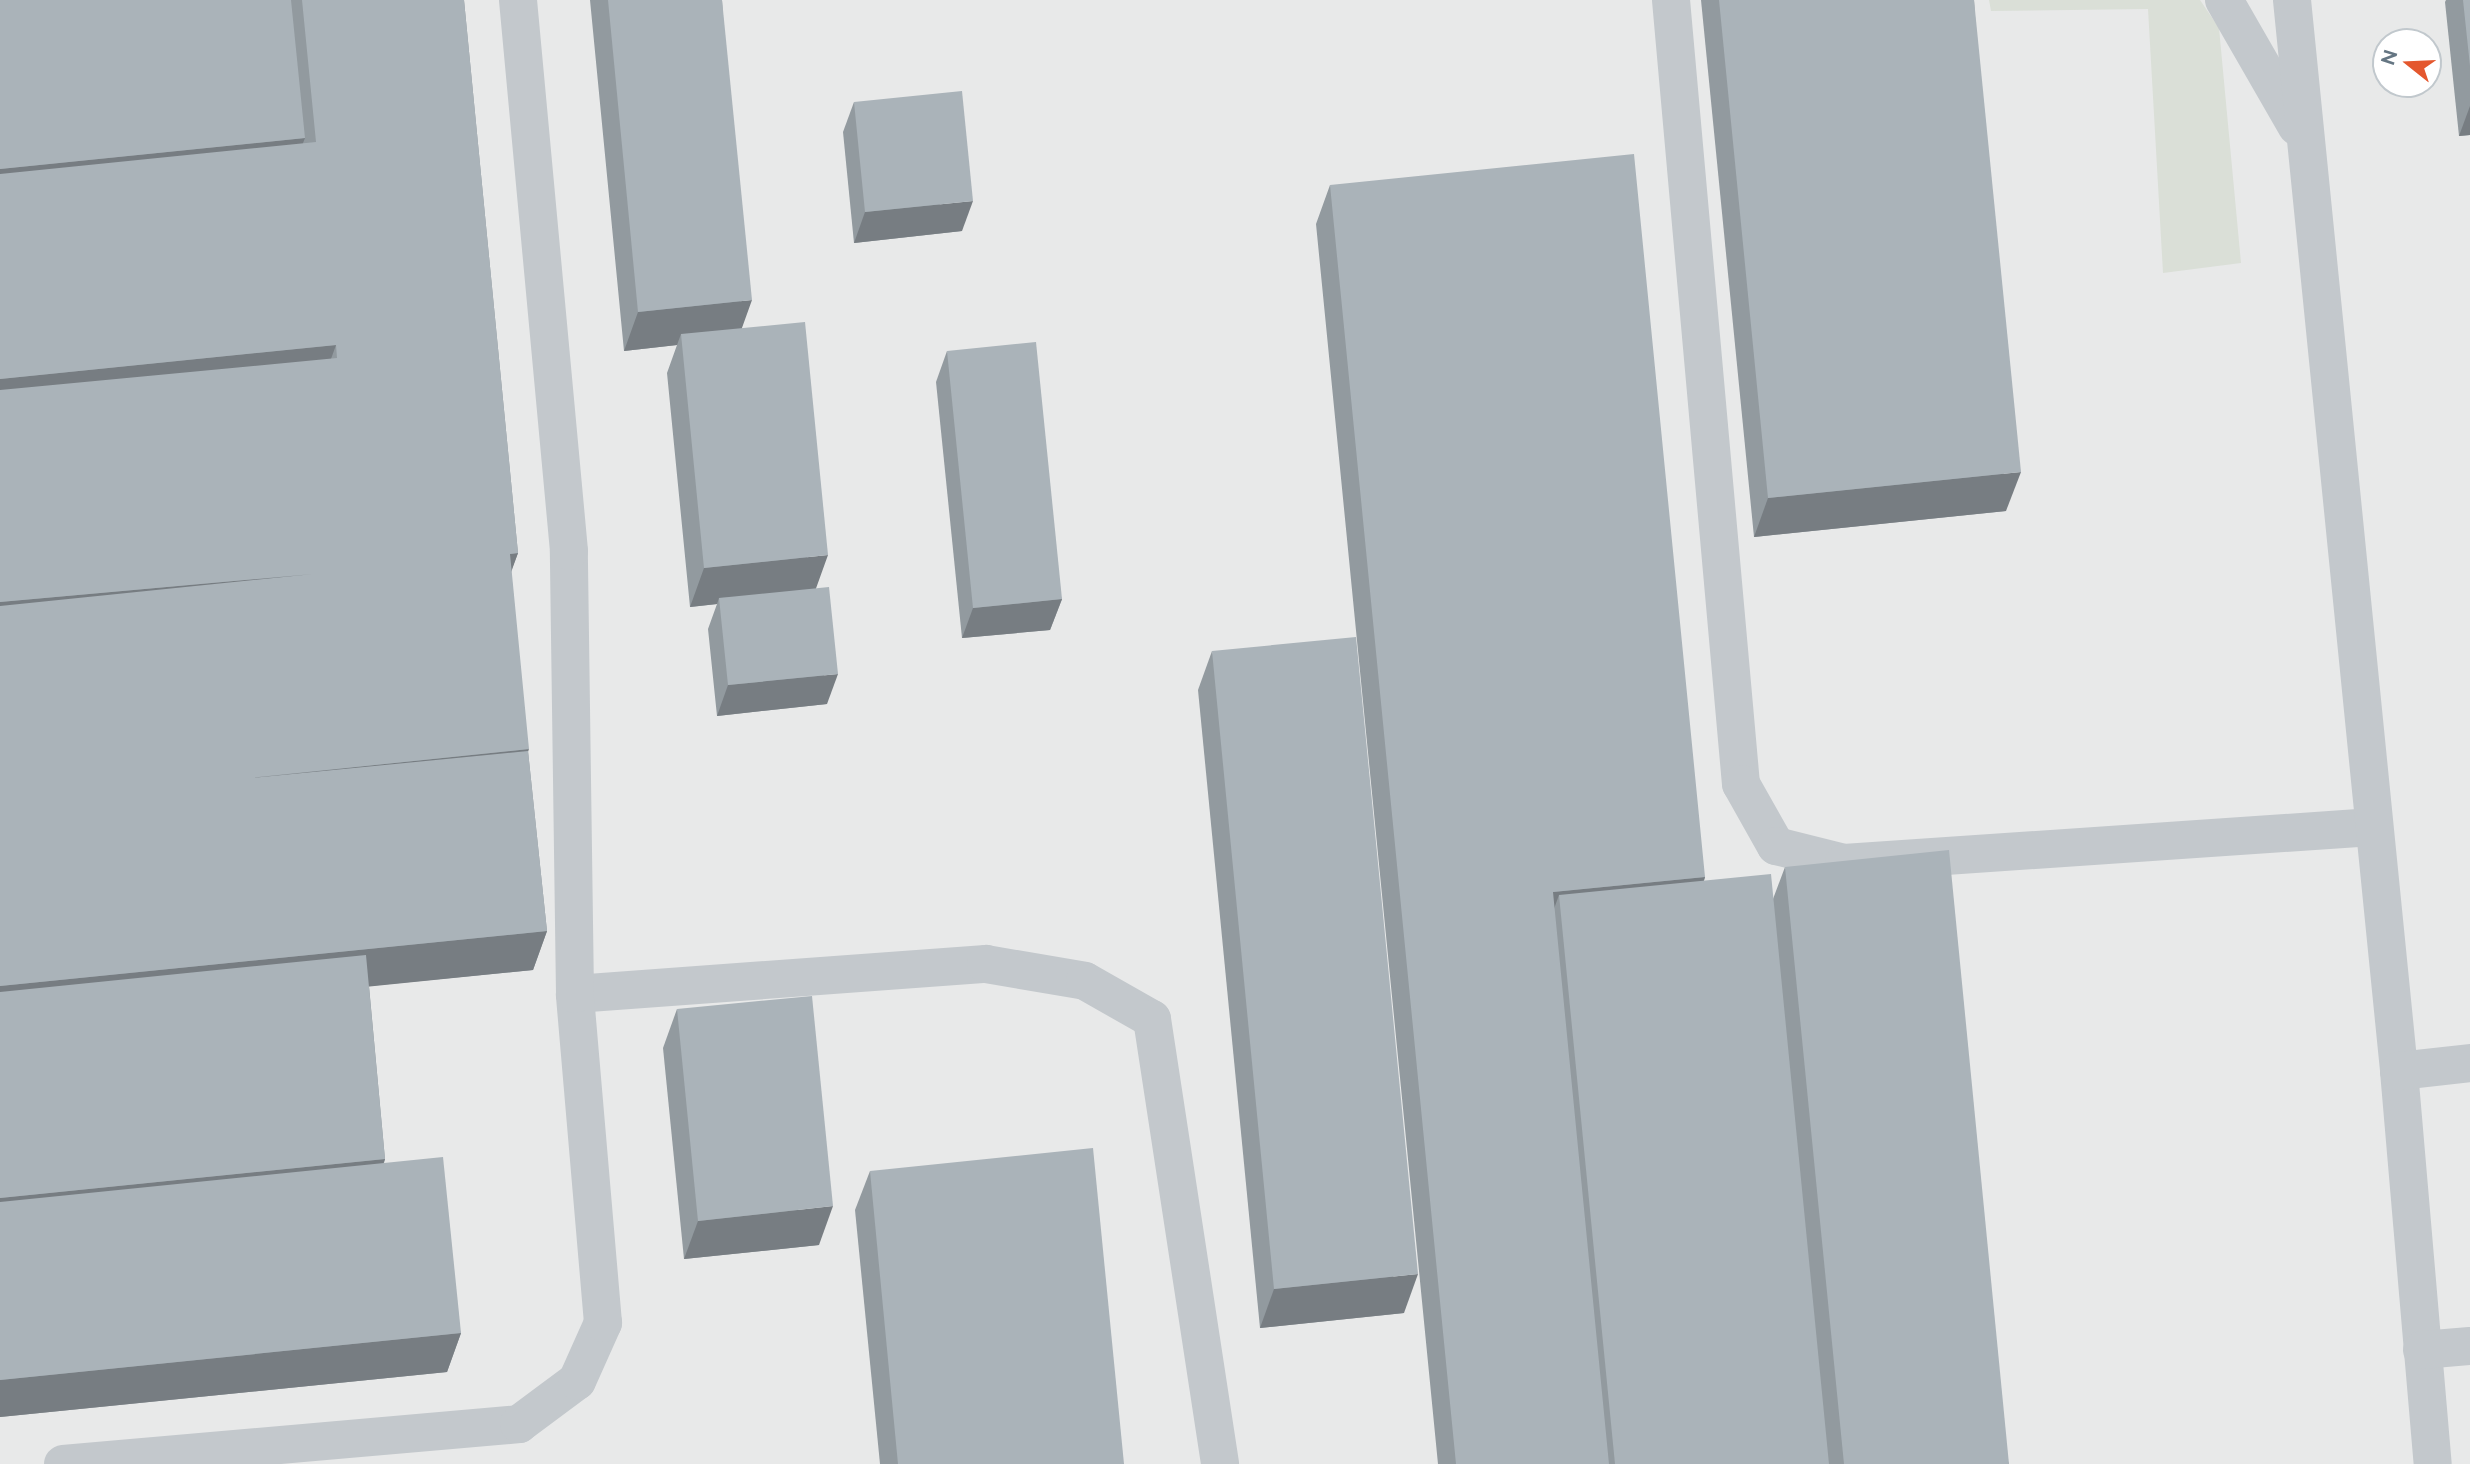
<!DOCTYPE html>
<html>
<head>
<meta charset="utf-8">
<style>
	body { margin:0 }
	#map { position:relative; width:2470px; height:1464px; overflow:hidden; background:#fafaf8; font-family:Raleway,sans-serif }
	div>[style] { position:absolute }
	.built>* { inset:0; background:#e8e9e9 }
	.green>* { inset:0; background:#dadfd7 }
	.minor>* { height:38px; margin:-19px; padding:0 19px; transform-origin:19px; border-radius:19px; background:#c3c8cc }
	.wall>* { inset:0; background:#929a9f }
	.shaded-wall>* { inset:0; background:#777d82 }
	.building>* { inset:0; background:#aab3b9 }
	span { translate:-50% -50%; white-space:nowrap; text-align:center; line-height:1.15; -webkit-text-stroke:7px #fff; paint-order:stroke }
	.north { position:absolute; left:2372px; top:28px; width:70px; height:70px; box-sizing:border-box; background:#fff; border:2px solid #c1c8cd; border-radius:50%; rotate:288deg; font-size:19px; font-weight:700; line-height:28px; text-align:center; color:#657683 }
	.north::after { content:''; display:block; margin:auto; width:24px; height:32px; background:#e4572e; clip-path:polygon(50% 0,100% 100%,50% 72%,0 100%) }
</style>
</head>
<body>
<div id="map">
	<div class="built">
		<div style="clip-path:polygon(evenodd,0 0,2470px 0,2470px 1464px,0 1464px,0 0,2386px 42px,2428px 42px,2428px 84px,2386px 84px,2386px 42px)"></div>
	</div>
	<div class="green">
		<div style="clip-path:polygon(1989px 0,2200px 0,2219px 28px,2241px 263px,2163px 273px,2148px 9px,1991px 11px)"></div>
	</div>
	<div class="minor">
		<div style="left:1671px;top:0;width:787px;rotate:84.9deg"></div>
		<div style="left:1741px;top:784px;width:71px;rotate:60.6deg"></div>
		<div style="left:1776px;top:846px;width:70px;rotate:14deg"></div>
		<div style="left:1844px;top:863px;width:530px;rotate:-3.89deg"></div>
		<div style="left:2224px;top:0;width:146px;rotate:60.1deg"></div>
		<div style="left:2292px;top:0;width:1076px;rotate:84.29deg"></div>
		<div style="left:2399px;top:1071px;width:394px;rotate:85.1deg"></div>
		<div style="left:575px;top:994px;width:412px;rotate:-4.2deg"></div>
		<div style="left:986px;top:964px;width:100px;rotate:9.7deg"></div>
		<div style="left:1085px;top:981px;width:77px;rotate:29.6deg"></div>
		<div style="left:1152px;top:1019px;width:450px;rotate:81.3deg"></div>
		<div style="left:2399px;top:1071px;width:71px;rotate:-6.4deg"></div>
		<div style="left:2422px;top:1350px;width:48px;rotate:-4.8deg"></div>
		<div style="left:63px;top:1464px;width:458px;rotate:-5deg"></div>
		<div style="left:519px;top:1424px;width:72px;rotate:-36.6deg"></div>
		<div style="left:577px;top:1381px;width:64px;rotate:-65.9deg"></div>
		<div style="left:603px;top:1323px;width:330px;rotate:-94.9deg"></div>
		<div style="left:575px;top:994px;width:443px;rotate:-90.8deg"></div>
		<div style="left:569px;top:551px;width:553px;rotate:-95.29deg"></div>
	</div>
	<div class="wall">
		<div style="clip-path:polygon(0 0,464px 0,518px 553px,511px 571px,528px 751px,547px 931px,533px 970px,369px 986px,385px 1159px,384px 1163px,461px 1333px,447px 1372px,0 1417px)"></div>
		<div style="clip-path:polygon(590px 0,722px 0,742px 328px,816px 589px,827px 704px,717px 716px,708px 629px,717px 604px,690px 607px,667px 373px,677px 345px,624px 351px)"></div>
		<div style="clip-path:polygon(1701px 0,1974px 0,2006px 511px,1754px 537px)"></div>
		<div style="clip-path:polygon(2446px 0,2470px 0,2470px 135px,2459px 136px,2445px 2px)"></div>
		<div style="clip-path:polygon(854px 102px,962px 231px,854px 243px,843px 132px)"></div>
		<div style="clip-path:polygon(1330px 185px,1705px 877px,1704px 881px,1773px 899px,1785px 867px,2009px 1464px,1438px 1464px,1316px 224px)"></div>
		<div style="clip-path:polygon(947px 351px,1062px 599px,1050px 630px,962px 638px,936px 382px)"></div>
		<div style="clip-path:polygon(1212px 651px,1404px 1313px,1260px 1328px,1198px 690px)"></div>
		<div style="clip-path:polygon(677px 1009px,819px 1245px,684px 1259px,663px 1048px)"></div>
		<div style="clip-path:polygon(870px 1171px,1124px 1464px,880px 1464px,855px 1210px)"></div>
	</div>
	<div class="shaded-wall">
		<div style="clip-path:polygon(2470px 106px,2470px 135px,2459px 136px)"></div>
		<div style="clip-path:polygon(305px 138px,290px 176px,0 206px,0 169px)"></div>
		<div style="clip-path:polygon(973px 201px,962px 231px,854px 243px,865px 212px)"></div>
		<div style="clip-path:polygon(752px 300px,738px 339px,681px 334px,677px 345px,624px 351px,638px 312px)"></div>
		<div style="clip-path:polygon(336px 345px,322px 384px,0 416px,0 379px)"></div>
		<div style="clip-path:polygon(2021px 472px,2006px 511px,1754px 537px,1768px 498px)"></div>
		<div style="clip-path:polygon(518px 553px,504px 592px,510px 554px)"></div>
		<div style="clip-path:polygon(828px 555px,814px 594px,719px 598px,717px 604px,690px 607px,704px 568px)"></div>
		<div style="clip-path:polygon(313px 574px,0 640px,0 602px)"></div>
		<div style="clip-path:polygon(1062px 599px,1050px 630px,962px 638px,973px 608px)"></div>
		<div style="clip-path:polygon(838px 674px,827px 704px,717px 716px,728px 685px)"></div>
		<div style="clip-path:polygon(529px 749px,515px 788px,231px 780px)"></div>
		<div style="clip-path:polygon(1705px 877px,1691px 916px,1559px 895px,1546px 931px,1553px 892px)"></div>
		<div style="clip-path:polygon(547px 931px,533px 970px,0 1024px,0 986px)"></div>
		<div style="clip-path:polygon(385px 1159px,371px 1197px,0 1235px,0 1198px)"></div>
		<div style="clip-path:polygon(833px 1206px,819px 1245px,684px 1259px,698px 1221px)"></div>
		<div style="clip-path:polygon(1418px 1274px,1404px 1313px,1260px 1328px,1274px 1289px)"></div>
		<div style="clip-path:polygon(461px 1333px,447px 1372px,0 1417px,0 1380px)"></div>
	</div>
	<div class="building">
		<div style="clip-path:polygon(0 0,291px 0,305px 138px,0 169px)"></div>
		<div style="clip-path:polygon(302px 0,464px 0,518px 553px,510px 554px,529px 749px,231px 780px,528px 751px,547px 931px,0 986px,0 606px,313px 574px,0 602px,0 390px,337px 358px,336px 345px,0 379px,0 174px,316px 142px)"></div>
		<div style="clip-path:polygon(608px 0,722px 0,752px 300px,638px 312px)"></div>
		<div style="clip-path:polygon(1719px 0,1974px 0,2021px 472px,1768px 498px)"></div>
		<div style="clip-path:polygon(2463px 0,2470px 0,2470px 66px)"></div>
		<div style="clip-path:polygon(962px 91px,973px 201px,865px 212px,854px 102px)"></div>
		<div style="clip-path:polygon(1634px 154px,1705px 877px,1553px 892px,1609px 1464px,1456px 1464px,1330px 185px)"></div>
		<div style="clip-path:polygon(805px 322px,828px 555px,704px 568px,681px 334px)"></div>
		<div style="clip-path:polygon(1036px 342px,1062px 599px,973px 608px,947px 351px)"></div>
		<div style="clip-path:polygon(829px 587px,838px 674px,728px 685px,719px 598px)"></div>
		<div style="clip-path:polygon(1356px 637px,1418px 1274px,1274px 1289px,1212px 651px)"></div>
		<div style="clip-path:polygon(1949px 850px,2009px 1464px,1844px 1464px,1785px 867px)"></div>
		<div style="clip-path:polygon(1771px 874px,1829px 1464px,1615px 1464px,1559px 895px)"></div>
		<div style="clip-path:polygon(366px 955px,385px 1159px,0 1198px,0 992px)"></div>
		<div style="clip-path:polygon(812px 996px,833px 1206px,698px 1221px,677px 1009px)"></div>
		<div style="clip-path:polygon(1093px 1148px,1124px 1464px,898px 1464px,870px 1171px)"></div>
		<div style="clip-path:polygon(443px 1157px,461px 1333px,0 1380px,0 1202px)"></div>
	</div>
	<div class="north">N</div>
</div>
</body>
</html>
